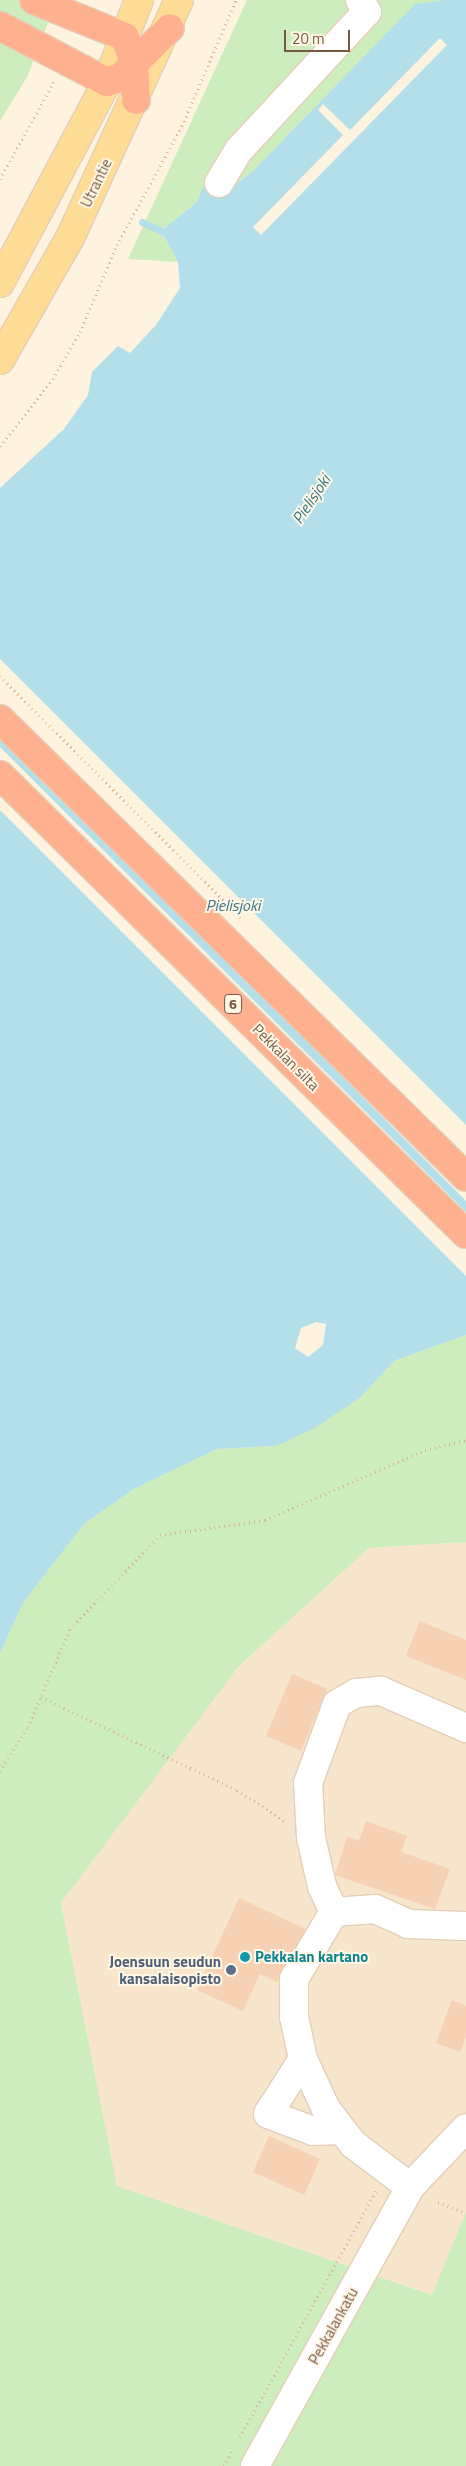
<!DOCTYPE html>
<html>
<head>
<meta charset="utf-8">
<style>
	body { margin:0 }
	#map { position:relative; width:466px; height:2466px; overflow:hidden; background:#fef3df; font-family:"Titillium Web",sans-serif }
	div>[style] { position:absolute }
	.residential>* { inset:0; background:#f7e5cc }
	.green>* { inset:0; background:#ceedbc }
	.water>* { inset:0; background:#b2dfe9 }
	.pier>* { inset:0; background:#fef3df }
	.stream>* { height:7px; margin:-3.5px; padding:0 3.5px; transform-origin:3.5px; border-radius:3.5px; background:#b2dfe9 }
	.building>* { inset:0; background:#f6d1b4 }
	.path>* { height:3px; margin-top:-1.5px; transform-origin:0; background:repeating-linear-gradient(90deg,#dbb497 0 1px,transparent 0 5px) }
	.roads { filter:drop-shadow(1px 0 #e3cfba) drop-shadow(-1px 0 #e3cfba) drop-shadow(0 1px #e3cfba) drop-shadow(0 -1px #e3cfba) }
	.minor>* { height:28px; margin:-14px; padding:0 14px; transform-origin:14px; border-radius:14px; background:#fff }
	.major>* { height:28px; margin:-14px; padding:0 14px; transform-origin:14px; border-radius:14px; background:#ffdc95 }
	.highway>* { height:28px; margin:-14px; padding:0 14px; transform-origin:14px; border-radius:14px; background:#ffb18f }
	.dots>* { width:14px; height:14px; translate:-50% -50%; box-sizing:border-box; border:2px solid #fff7e7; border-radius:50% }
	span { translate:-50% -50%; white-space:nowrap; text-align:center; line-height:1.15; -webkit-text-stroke:4px #fff7e7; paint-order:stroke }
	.shield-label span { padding:1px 4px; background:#fff7e7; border:1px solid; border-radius:4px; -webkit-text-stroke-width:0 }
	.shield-label { font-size:14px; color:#765844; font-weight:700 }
	.street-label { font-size:15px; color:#765844 }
	.culture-label { font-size:15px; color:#0d838f; font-weight:700 }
	.left { translate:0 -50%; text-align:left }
	.service-label { font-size:15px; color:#4e5e75; font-weight:700 }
	.right { translate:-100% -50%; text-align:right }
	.water-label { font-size:16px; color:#3a7585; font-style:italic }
	.scale { position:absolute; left:284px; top:30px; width:66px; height:22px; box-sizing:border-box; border:2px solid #765844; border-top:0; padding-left:6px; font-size:15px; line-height:18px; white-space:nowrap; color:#765844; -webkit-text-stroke:4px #fff7e7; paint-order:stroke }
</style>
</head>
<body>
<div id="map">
	<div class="residential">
		<div style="clip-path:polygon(466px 1542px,466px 2212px,433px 2295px,117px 2186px,61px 1903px,239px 1666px,369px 1548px)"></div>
	</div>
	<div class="green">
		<div style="clip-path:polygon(0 0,57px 0,27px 77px,0 121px)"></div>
		<div style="clip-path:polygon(247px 0,444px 0,415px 5px,253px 171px,232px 187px,202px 188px,197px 202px,161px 231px,178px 262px,128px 259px)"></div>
		<div style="clip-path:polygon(466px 1335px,466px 1542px,369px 1548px,239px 1666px,61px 1903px,117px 2186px,432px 2295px,466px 2212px,466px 2466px,0 2466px,0 1653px,23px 1603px,84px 1524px,134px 1489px,217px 1449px,276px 1446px,361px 1397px,394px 1361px)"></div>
	</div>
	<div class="water">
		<div style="clip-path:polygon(evenodd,444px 0,466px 0,466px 1335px,394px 1361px,361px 1397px,313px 1429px,276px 1446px,217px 1449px,134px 1489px,84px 1524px,23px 1603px,0 1653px,0 488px,64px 429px,88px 395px,92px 372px,118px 346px,130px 353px,156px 325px,180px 288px,178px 262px,161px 231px,197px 202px,202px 188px,213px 180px,232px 187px,253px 171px,415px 4px,444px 0,316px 1322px,326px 1324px,323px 1345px,308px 1357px,295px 1348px,301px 1328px,316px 1322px)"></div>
	</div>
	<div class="pier">
		<div style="clip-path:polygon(440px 38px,447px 45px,261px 235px,253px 227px,343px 135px,318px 110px,323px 104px,350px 130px)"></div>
		<div style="clip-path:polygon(0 659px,466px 1125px,466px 1201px,0 733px)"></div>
		<div style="clip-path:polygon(0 747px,466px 1212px,466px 1276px,0 810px)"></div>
	</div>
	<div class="stream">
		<div style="left:142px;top:222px;width:21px;rotate:25deg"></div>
	</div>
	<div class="building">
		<div style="clip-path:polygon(420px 1621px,466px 1640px,466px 1680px,406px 1656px)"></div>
		<div style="clip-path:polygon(292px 1674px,327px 1689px,301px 1751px,266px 1736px)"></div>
		<div style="clip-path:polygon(366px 1821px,407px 1836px,401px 1852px,450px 1869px,435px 1909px,335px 1875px,347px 1837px,359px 1841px)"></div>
		<div style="clip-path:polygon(239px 1898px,306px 1929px,277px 1982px,260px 1974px,243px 2011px,197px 1990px)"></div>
		<div style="clip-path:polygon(452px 2000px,466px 2006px,466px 2037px,460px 2052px,436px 2043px)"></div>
		<div style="clip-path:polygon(269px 2136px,320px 2159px,304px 2195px,253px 2172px)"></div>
	</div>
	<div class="path">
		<div style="left:0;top:179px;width:112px;rotate:-61.1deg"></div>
		<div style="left:0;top:446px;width:85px;rotate:-51.7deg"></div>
		<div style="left:53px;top:379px;width:54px;rotate:-60.1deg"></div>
		<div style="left:80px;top:332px;width:95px;rotate:-67deg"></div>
		<div style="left:117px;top:245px;width:136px;rotate:-61.4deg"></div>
		<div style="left:182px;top:126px;width:137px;rotate:-66.8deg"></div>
		<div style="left:0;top:676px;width:344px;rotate:45.1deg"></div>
		<div style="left:41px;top:1697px;width:217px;rotate:25.4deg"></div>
		<div style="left:237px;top:1790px;width:57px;rotate:32.9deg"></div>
		<div style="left:0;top:1771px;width:52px;rotate:-57.5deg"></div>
		<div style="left:28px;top:1727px;width:107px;rotate:-66.8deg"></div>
		<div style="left:70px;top:1629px;width:130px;rotate:-46.2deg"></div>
		<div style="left:160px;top:1535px;width:106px;rotate:-8.1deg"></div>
		<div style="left:265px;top:1520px;width:175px;rotate:-23.6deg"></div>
		<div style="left:425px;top:1450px;width:42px;rotate:-13.7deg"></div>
		<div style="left:438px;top:2202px;width:30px;rotate:21deg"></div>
		<div style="left:240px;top:2437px;width:281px;rotate:-61.1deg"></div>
		<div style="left:224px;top:2466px;width:17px;rotate:-62deg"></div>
	</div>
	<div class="roads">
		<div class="minor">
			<div style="left:219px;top:183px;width:39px;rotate:-59deg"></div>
			<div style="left:239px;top:150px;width:188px;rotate:-47.2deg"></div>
			<div style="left:367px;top:12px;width:14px;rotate:-120deg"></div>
			<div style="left:334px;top:1912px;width:29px;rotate:-115deg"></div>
			<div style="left:322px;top:1886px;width:49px;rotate:-102.9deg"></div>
			<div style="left:311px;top:1838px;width:55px;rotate:-93.1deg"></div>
			<div style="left:308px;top:1783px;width:84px;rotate:-69.8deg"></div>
			<div style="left:337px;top:1704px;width:22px;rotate:-30deg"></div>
			<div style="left:356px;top:1693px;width:25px;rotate:-5deg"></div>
			<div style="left:381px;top:1691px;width:93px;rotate:23.5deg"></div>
			<div style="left:303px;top:2059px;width:65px;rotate:122.5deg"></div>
			<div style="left:268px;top:2114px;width:48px;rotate:20.7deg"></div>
			<div style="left:313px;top:2131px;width:27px;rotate:-2deg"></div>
			<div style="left:410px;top:2187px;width:71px;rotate:-143deg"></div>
			<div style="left:353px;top:2144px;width:44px;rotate:-127.6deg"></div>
			<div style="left:326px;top:2109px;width:55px;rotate:-114.7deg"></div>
			<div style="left:303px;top:2059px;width:43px;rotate:-102.1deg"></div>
			<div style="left:294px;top:2017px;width:38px;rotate:-90deg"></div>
			<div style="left:294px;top:1979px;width:78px;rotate:-59.2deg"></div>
			<div style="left:334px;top:1912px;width:41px;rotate:-4.2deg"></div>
			<div style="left:375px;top:1909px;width:36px;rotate:24deg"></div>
			<div style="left:408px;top:1924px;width:58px;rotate:2deg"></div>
			<div style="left:255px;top:2466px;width:319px;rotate:-60.9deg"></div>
			<div style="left:410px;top:2187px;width:81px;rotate:-46.5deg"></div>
		</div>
		<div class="major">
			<div style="left:0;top:283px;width:228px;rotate:-62deg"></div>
			<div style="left:107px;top:82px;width:88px;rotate:-68.7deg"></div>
			<div style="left:0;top:360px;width:141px;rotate:-60.2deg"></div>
			<div style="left:70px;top:238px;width:262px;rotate:-65.4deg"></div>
		</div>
		<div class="highway">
			<div style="left:34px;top:0;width:98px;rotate:22.1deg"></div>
			<div style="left:125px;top:37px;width:28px;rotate:71deg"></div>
			<div style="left:134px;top:63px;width:37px;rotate:87deg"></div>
			<div style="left:0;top:26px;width:121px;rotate:27.6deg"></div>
			<div style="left:107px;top:82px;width:15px;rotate:-20deg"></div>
			<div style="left:121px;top:77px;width:69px;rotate:-45deg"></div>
			<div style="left:0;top:719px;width:653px;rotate:44.5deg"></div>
			<div style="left:0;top:775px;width:654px;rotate:44.57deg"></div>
		</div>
	</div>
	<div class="dots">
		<div style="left:245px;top:1957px;background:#0f9aa8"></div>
		<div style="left:231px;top:1970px;background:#5c6f8a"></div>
	</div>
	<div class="shield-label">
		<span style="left:233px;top:1004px">6</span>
	</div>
	<div class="street-label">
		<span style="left:96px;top:183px;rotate:-64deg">Utrantie</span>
		<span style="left:286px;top:1057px;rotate:45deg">Pekkalan silta</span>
		<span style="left:333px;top:2326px;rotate:-61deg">Pekkalankatu</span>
	</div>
	<div class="culture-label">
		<span class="left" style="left:255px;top:1957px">Pekkalan kartano</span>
	</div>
	<div class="service-label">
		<span class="right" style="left:221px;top:1970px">Joensuun seudun<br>kansalaisopisto</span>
	</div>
	<div class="water-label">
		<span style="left:311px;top:499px;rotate:-56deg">Pielisjoki</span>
		<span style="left:233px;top:905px">Pielisjoki</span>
	</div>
	<div class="scale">20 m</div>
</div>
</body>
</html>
